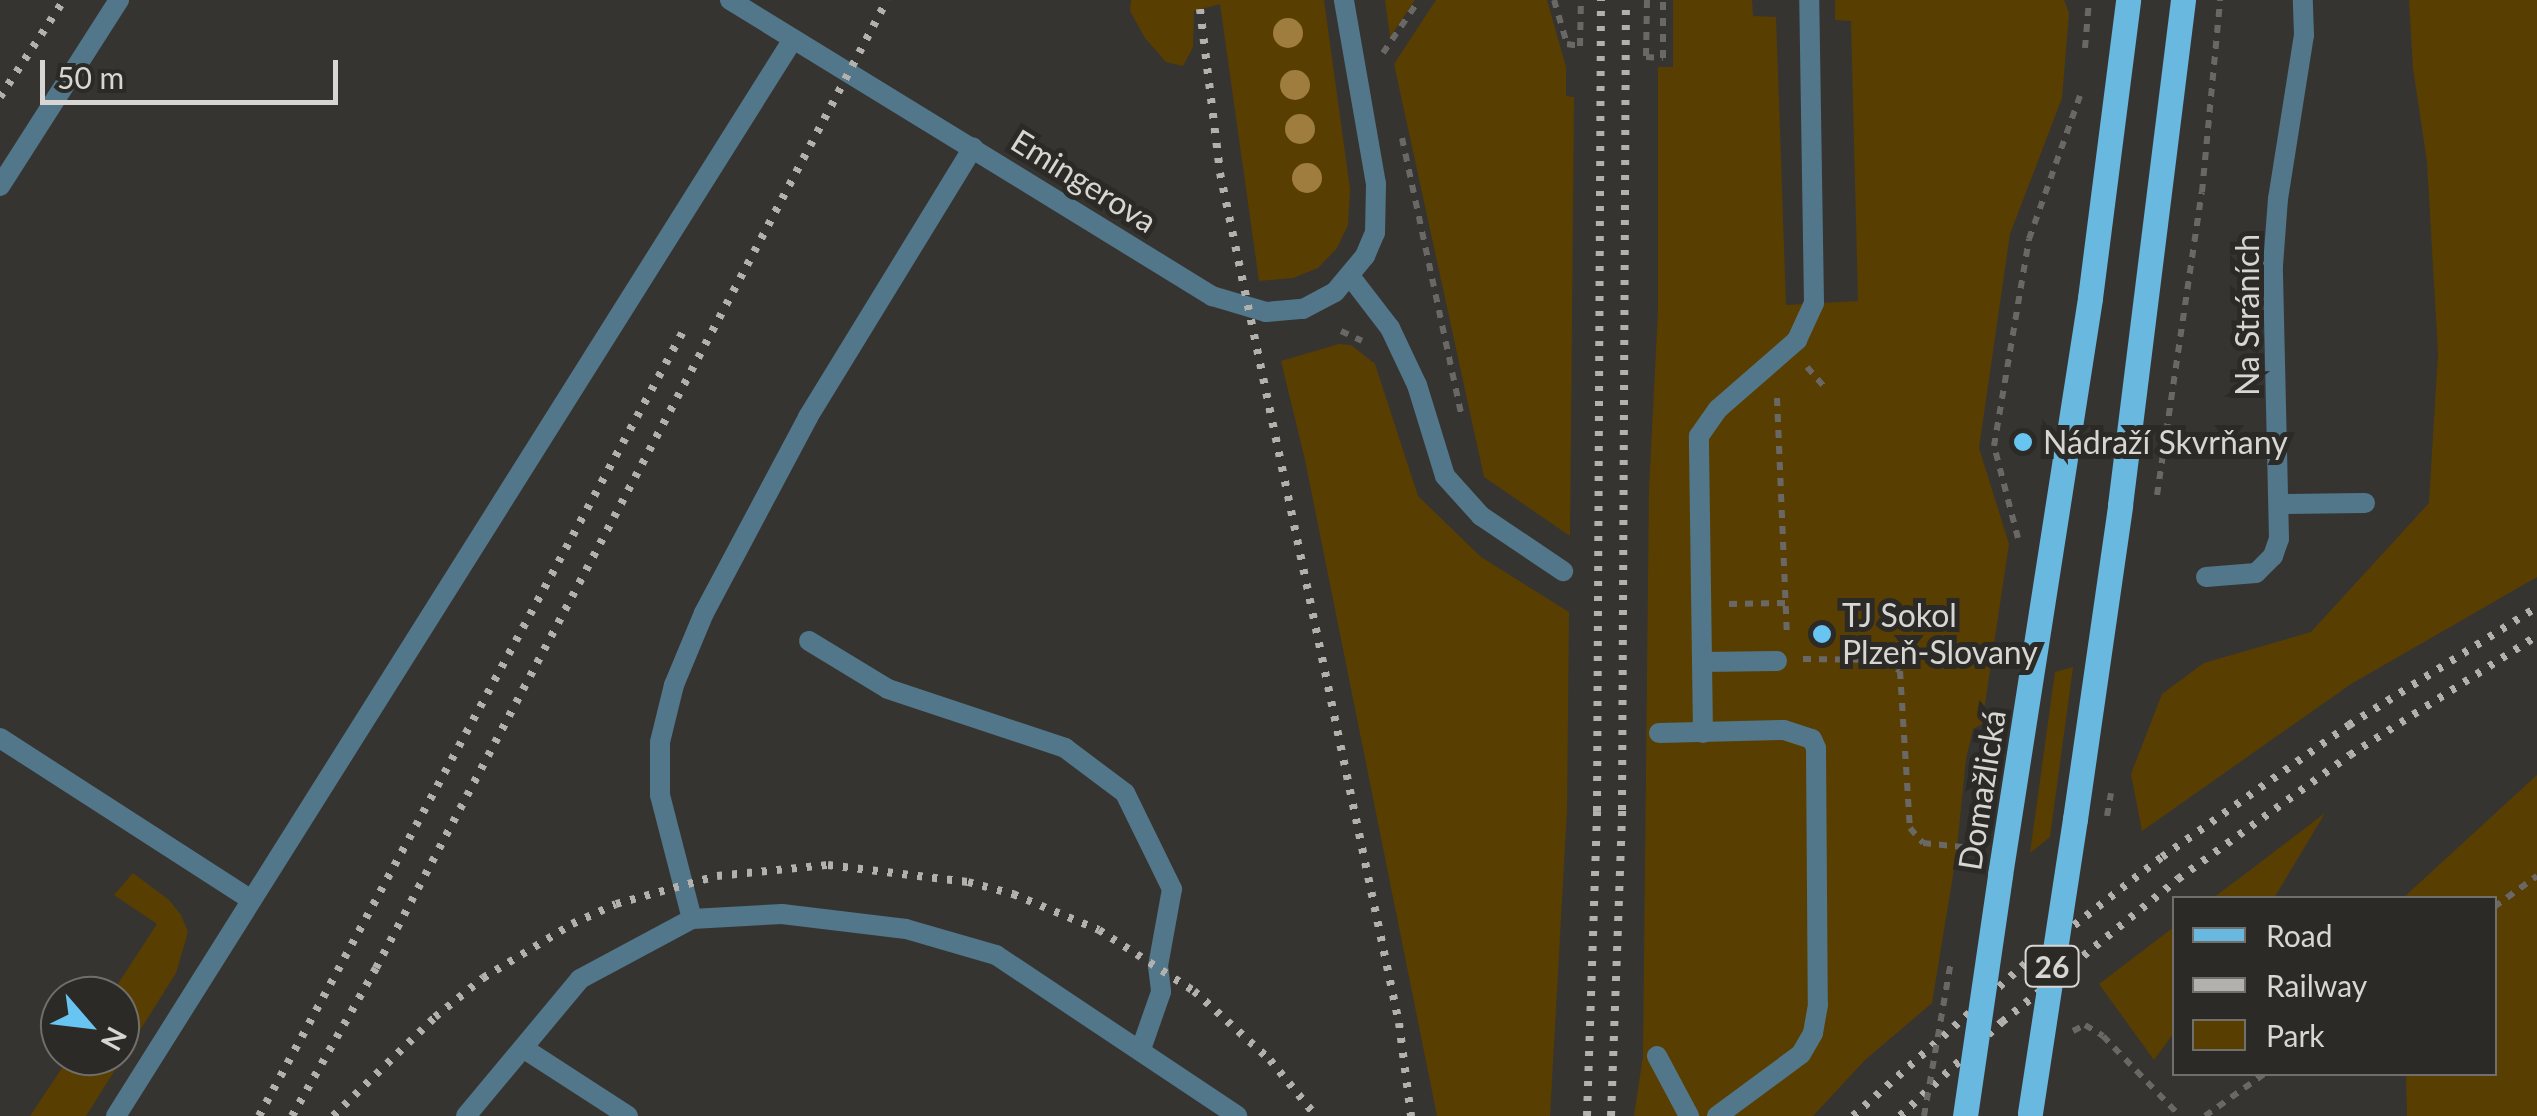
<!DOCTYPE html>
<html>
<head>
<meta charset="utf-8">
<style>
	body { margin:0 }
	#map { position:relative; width:2537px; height:1116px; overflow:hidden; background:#363431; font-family:Lato,sans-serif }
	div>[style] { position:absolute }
	.green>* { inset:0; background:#593e02 }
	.path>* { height:6px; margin-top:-3px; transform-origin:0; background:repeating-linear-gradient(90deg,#6a6865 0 8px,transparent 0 16px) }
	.lane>* { height:20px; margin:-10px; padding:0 10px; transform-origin:10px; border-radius:10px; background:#52778a }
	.street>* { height:20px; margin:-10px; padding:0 10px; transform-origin:10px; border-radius:10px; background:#52778a }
	.primary>* { height:25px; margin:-12.5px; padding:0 12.5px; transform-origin:12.5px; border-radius:12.5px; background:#69b8df }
	.rail>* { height:8px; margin-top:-4px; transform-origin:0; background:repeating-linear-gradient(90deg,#b2b1ae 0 5px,transparent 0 15px) }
	.path-bridge>* { height:6px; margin-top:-3px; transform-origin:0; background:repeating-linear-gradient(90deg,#6a6865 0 8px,transparent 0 16px) }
	.primary-bridge>* { height:25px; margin:-12.5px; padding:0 12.5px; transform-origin:12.5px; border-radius:12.5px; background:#69b8df }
	.trees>* { width:30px; height:30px; margin:-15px; border-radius:50%; background:#9e7d3e }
	.dots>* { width:28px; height:28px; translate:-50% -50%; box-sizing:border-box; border:5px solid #2c2a27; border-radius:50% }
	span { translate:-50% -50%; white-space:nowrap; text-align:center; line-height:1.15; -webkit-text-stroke:10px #2c2a27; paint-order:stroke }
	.shield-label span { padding:2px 8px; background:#2c2a27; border:2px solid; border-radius:8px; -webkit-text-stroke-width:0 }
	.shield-label { font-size:30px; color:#d7d6d3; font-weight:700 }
	.street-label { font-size:32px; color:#d7d6d3 }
	.poi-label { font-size:32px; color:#d7d6d3 }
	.left { translate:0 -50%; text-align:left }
	.legend { position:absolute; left:2172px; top:896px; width:325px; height:180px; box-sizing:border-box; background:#2c2a27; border:2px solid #706f6c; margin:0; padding:12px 18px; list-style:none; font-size:30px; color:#d7d6d3 }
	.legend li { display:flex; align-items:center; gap:20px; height:50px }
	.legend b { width:50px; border:2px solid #706f6c }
	.north { position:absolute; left:40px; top:976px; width:100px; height:100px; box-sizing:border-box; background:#2c2a27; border:2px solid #706f6c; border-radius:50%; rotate:118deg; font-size:28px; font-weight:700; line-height:40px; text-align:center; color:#d7d6d3 }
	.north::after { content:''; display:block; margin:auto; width:35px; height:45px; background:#68c4f0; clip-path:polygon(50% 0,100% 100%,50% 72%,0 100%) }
	.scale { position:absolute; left:40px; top:60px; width:298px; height:45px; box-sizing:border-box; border:5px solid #d7d6d3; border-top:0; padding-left:12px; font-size:30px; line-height:35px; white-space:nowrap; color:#d7d6d3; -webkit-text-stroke:8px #2c2a27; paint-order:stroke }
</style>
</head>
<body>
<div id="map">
	<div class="green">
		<div style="clip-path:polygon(1131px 0,1324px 0,1350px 189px,1348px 225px,1337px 248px,1318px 268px,1293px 278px,1259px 281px,1220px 4px,1194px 11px,1193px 47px,1183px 66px,1166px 62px,1145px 38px,1130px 11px)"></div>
		<div style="clip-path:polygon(1385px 0,1415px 0,1390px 37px)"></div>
		<div style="clip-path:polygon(1436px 0,1547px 0,1566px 67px,1566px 96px,1574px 97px,1570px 536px,1484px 477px,1394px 64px)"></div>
		<div style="clip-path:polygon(1673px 0,1752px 0,1753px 16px,1776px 17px,1786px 305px,1858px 301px,1851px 21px,1835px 20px,1835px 0,2064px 0,2069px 13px,2062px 98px,2010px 234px,1979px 448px,2009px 544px,1982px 724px,1973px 729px,1966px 759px,1956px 857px,1932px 1003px,1865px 1060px,1813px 1116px,1634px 1116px,1643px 1056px,1649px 489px,1658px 311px,1658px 67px,1673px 67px)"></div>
		<div style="clip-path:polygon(2409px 0,2537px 0,2537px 577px,2351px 684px,2142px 831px,2131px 774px,2162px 694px,2204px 663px,2311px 632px,2429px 503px,2438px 353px,2427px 162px,2413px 68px)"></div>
		<div style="clip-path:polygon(1339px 344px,1351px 345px,1375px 364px,1418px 496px,1481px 557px,1569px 612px,1567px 810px,1550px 1116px,1437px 1116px,1305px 460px,1281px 361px)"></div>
		<div style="clip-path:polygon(2073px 667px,2050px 837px,2030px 853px,2055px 672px)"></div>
		<div style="clip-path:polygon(2537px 775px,2537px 1116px,2407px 1116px,2406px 1074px,2494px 1074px,2494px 898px,2403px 898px)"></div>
		<div style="clip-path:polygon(2325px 813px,2274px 898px,2213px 898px,2257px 865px)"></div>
		<div style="clip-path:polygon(133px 873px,169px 900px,181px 915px,188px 932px,176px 973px,86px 1116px,30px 1116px,70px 1056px,120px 1056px,120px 996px,110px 996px,157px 924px,114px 895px)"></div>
		<div style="clip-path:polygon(2174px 927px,2174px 1033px,2154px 1060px,2099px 984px)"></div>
	</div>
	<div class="path">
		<div style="left:1554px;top:0;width:46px;rotate:73.5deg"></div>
		<div style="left:1567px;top:44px;width:13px;rotate:9deg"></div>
		<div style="left:1580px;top:46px;width:46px;rotate:-88.8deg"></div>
		<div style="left:1647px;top:0;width:57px;rotate:91deg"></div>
		<div style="left:1646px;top:57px;width:17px;rotate:3deg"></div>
		<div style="left:1663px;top:58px;width:58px;rotate:-90deg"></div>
		<div style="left:2085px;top:48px;width:48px;rotate:-85.2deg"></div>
		<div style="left:1383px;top:53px;width:64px;rotate:-55.8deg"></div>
		<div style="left:1402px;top:138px;width:287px;rotate:77.9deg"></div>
		<div style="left:1341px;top:331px;width:23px;rotate:25deg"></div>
		<div style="left:1807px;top:367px;width:29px;rotate:49deg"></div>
		<div style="left:1777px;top:398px;width:237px;rotate:87.6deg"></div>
		<div style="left:2157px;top:495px;width:306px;rotate:-81.6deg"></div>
		<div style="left:2202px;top:192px;width:193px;rotate:-84.6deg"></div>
		<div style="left:2018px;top:538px;width:95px;rotate:-104.6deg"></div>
		<div style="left:1994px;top:446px;width:210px;rotate:-80.4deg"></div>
		<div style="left:2029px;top:239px;width:152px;rotate:-70.4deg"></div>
		<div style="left:1729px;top:604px;width:57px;rotate:-1deg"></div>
		<div style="left:1803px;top:659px;width:81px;rotate:0.7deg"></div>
		<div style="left:1884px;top:660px;width:19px;rotate:35deg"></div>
		<div style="left:1900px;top:671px;width:157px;rotate:86.4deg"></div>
		<div style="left:1910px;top:828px;width:20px;rotate:49deg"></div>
		<div style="left:1923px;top:843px;width:49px;rotate:5.8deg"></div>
		<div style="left:2494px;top:907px;width:53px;rotate:-35.8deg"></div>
		<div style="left:2073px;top:1031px;width:13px;rotate:-27deg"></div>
		<div style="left:2085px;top:1025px;width:21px;rotate:31deg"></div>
		<div style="left:2103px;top:1036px;width:111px;rotate:46.1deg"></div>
		<div style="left:2205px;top:1116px;width:72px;rotate:-35.4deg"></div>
	</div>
	<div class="lane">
		<div style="left:0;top:186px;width:221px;rotate:-57.4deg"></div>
		<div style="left:1350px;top:276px;width:66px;rotate:52.4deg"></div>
		<div style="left:1390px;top:328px;width:63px;rotate:64.7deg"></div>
		<div style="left:1417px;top:385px;width:95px;rotate:72.9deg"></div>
		<div style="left:1445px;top:476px;width:54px;rotate:48deg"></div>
		<div style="left:1481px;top:516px;width:99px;rotate:33.9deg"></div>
		<div style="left:2282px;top:504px;width:83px;rotate:-0.7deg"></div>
		<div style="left:2206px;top:577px;width:50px;rotate:-4.6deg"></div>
		<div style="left:2256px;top:573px;width:24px;rotate:-45deg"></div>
		<div style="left:2273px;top:556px;width:18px;rotate:-71deg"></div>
		<div style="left:2279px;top:539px;width:274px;rotate:-91.3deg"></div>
		<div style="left:2273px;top:265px;width:66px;rotate:-85.7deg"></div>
		<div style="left:2278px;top:199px;width:166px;rotate:-81deg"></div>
		<div style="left:2304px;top:35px;width:35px;rotate:-92deg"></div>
		<div style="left:809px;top:641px;width:92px;rotate:31.3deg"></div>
		<div style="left:888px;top:689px;width:187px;rotate:18.4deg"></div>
		<div style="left:1065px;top:748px;width:75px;rotate:36.9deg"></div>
		<div style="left:1125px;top:793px;width:107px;rotate:63.9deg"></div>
		<div style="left:1172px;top:889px;width:78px;rotate:100.3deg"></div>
		<div style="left:1158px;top:966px;width:26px;rotate:83deg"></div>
		<div style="left:1161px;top:992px;width:60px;rotate:109.3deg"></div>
		<div style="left:1702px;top:662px;width:75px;rotate:-0.8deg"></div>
		<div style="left:692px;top:919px;width:128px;rotate:-104.5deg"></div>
		<div style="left:660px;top:795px;width:53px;rotate:-90deg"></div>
		<div style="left:660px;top:742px;width:59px;rotate:-76.2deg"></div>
		<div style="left:674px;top:685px;width:78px;rotate:-67.4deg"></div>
		<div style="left:704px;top:613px;width:222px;rotate:-62deg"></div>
		<div style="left:808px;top:417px;width:316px;rotate:-58.5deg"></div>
		<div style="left:523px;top:1048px;width:125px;rotate:32.9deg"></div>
		<div style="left:1657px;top:1056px;width:68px;rotate:61.9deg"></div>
		<div style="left:466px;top:1116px;width:178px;rotate:-50.2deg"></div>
		<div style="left:580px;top:979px;width:127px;rotate:-28.2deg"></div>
		<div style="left:692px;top:919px;width:90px;rotate:-3.2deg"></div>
		<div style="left:782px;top:914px;width:125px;rotate:6.9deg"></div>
		<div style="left:906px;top:929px;width:94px;rotate:16.1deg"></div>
		<div style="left:996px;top:955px;width:290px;rotate:33.7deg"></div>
		<div style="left:1717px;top:1116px;width:104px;rotate:-36.4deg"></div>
		<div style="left:1801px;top:1054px;width:24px;rotate:-60deg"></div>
		<div style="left:1813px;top:1033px;width:29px;rotate:-80deg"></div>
	</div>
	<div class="street">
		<div style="left:730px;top:0;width:566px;rotate:31.55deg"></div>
		<div style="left:1212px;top:296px;width:56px;rotate:16.5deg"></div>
		<div style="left:1266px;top:312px;width:37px;rotate:-5deg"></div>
		<div style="left:1303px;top:309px;width:36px;rotate:-28deg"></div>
		<div style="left:1335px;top:292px;width:47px;rotate:-50.2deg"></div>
		<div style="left:1365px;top:256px;width:25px;rotate:-67deg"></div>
		<div style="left:1375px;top:233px;width:49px;rotate:-88.8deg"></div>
		<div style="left:1376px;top:184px;width:187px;rotate:-99.9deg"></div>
		<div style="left:1659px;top:733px;width:125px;rotate:-1.4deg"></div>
		<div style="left:1784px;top:730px;width:29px;rotate:18deg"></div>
		<div style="left:1812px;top:739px;width:10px;rotate:66deg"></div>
		<div style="left:1816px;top:748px;width:256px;rotate:89.6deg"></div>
		<div style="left:1703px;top:733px;width:297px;rotate:-90.8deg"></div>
		<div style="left:1699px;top:436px;width:33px;rotate:-55deg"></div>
		<div style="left:1718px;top:409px;width:105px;rotate:-41.1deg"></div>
		<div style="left:1797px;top:340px;width:41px;rotate:-65.3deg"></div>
		<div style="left:1814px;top:303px;width:303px;rotate:-90.9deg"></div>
		<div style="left:0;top:738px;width:297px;rotate:32.8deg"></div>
		<div style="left:116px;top:1116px;width:1270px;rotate:-57.84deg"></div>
	</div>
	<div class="primary">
		<div style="left:2075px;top:819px;width:317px;rotate:-81.8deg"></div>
		<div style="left:2120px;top:505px;width:509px;rotate:-82.89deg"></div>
		<div style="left:2000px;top:875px;width:584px;rotate:-81.13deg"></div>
		<div style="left:2090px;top:298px;width:300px;rotate:-82.7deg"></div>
	</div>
	<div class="rail">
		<div style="left:1200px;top:9px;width:165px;rotate:83deg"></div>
		<div style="left:1220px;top:173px;width:869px;rotate:78.11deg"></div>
		<div style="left:1399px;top:1023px;width:94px;rotate:82.6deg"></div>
		<div style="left:0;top:97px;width:116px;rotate:-56.6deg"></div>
		<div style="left:259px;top:1116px;width:898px;rotate:-61.61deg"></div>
		<div style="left:292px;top:1116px;width:170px;rotate:-60.4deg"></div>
		<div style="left:376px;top:968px;width:1095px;rotate:-62.17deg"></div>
		<div style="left:333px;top:1116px;width:142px;rotate:-44.1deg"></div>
		<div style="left:435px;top:1017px;width:62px;rotate:-39.1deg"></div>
		<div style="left:483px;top:978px;width:104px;rotate:-31.2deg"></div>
		<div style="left:572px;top:924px;width:48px;rotate:-24.4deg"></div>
		<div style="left:616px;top:904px;width:105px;rotate:-15.5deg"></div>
		<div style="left:717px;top:876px;width:112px;rotate:-5.7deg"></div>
		<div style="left:828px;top:865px;width:141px;rotate:6.9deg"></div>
		<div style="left:968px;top:882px;width:47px;rotate:14.9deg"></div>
		<div style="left:1013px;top:894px;width:93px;rotate:22.7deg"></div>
		<div style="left:1099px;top:930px;width:113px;rotate:32.7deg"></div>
		<div style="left:1194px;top:991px;width:103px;rotate:42.2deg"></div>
		<div style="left:1270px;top:1060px;width:72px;rotate:50.6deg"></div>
		<div style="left:1587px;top:1116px;width:305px;rotate:-88.1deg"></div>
		<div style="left:1597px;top:811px;width:811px;rotate:-89.72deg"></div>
		<div style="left:1611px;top:1116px;width:306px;rotate:-87.9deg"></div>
		<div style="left:1622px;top:810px;width:810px;rotate:-89.72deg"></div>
		<div style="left:1853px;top:1116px;width:232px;rotate:-41.5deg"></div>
		<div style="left:2027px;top:962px;width:171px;rotate:-37.9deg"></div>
		<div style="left:2162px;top:857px;width:229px;rotate:-35.2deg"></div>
		<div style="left:2349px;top:725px;width:222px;rotate:-32.1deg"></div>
		<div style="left:1900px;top:1116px;width:139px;rotate:-42.7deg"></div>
		<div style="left:2002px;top:1022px;width:227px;rotate:-39.1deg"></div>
		<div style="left:2178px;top:879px;width:212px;rotate:-35.8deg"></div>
		<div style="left:2350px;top:755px;width:222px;rotate:-32.5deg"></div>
	</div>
	<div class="path-bridge">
		<div style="left:2107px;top:816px;width:23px;rotate:-80deg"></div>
		<div style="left:1924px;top:1116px;width:157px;rotate:-80.1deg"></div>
	</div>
	<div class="primary-bridge">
		<div style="left:2030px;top:1113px;width:297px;rotate:-81.3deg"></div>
		<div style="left:1965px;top:1116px;width:244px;rotate:-81.7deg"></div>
	</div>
	<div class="trees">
		<div style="left:1288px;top:33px"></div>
		<div style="left:1295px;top:85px"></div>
		<div style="left:1300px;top:129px"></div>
		<div style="left:1307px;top:178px"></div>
	</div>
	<div class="dots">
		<div style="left:2023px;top:442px;background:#68c4f0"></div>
		<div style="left:1822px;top:634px;background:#68c4f0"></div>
	</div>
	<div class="shield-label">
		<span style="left:2052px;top:966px">26</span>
	</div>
	<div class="street-label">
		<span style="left:1084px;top:181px;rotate:32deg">Emingerova</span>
		<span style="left:2247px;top:315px;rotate:-90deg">Na Stráních</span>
		<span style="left:1982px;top:790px;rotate:-81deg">Domažlická</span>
	</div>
	<div class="poi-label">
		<span class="left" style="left:2043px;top:442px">Nádraží Skvrňany</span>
		<span class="left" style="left:1842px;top:634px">TJ Sokol<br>Plzeň-Slovany</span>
	</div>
	<ul class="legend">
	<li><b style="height:12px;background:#69b8df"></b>Road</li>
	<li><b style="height:12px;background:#b2b1ae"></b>Railway</li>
	<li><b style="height:28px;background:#593e02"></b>Park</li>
	</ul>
	<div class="north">N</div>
	<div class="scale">50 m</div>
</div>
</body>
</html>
